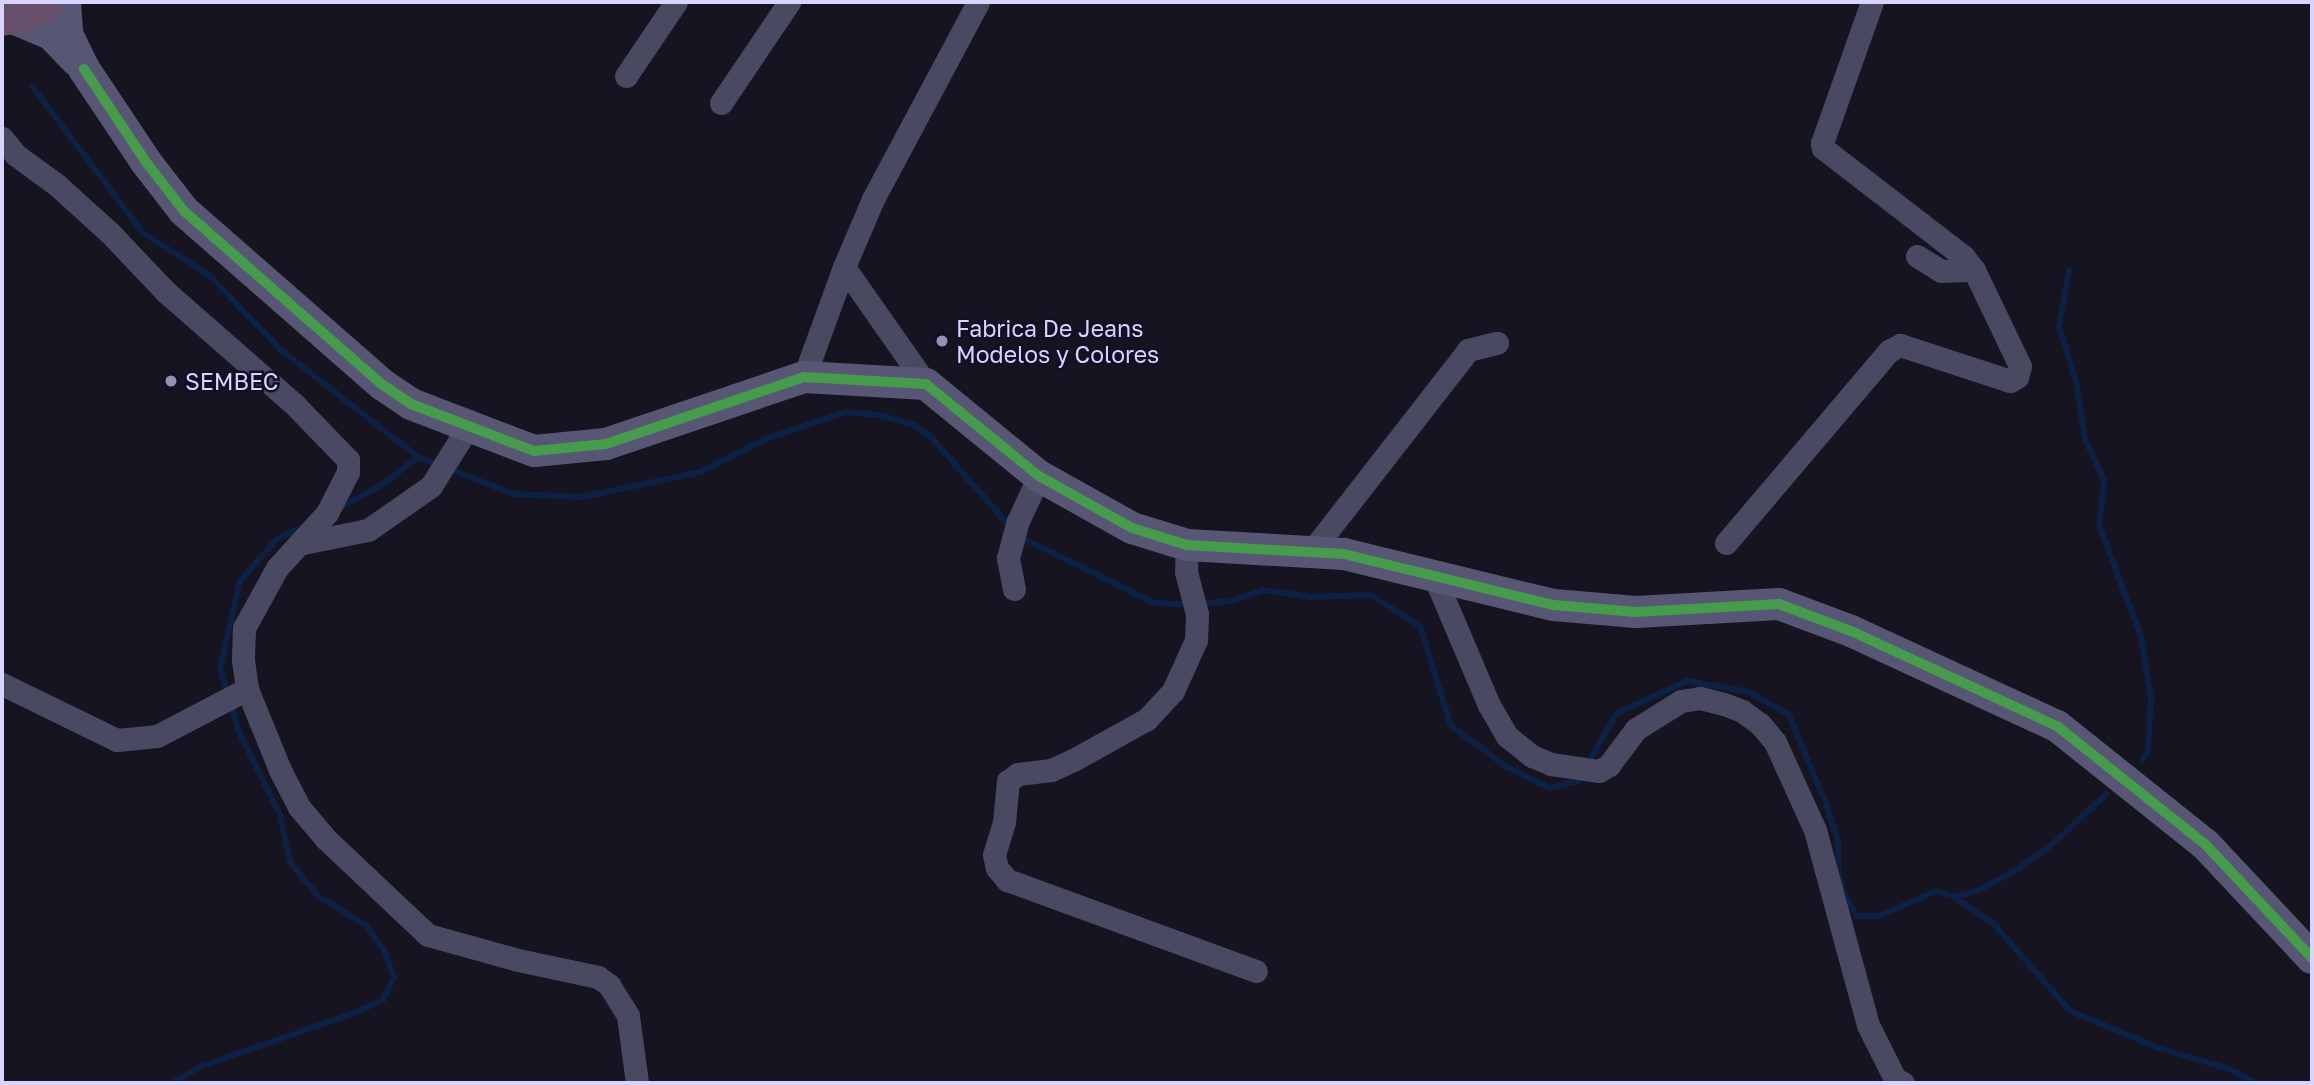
<!DOCTYPE html>
<html>
<head>
<meta charset="utf-8">
<style>
	body { margin:0 }
	#map { position:relative; width:2314px; height:1085px; overflow:hidden; background:#161421; font-family:"Golos Text",sans-serif }
	div>[style] { position:absolute }
	.stream>* { height:6px; margin:-3px; padding:0 3px; transform-origin:3px; border-radius:3px; background:#0d2144 }
	.street>* { height:23px; margin:-11.5px; padding:0 11.5px; transform-origin:11.5px; border-radius:11.5px; background:#4a4962 }
	.secondary>* { height:32px; margin:-16px; padding:0 16px; transform-origin:16px; border-radius:16px; background:#575674 }
	.highway>* { height:38px; margin:-19px; padding:0 19px; transform-origin:19px; border-radius:19px; background:#67516a }
	.cycleway>* { height:10px; margin:-5px; padding:0 5px; transform-origin:5px; border-radius:5px; background:#469c4c }
	.dots>* { width:19px; height:19px; translate:-50% -50%; box-sizing:border-box; border:4px solid #130f26; border-radius:50% }
	span { translate:-50% -50%; white-space:nowrap; text-align:center; line-height:1.15; -webkit-text-stroke:5px #130f26; paint-order:stroke }
	.poi-label { font-size:23px; color:#d9d4ff }
	.left { translate:0 -50%; text-align:left }
	.frame { position:absolute; inset:0; border:4px solid #d9d4ff; pointer-events:none }
</style>
</head>
<body>
<div id="map">
	<div class="stream">
		<div style="left:32px;top:86px;width:184px;rotate:52.9deg"></div>
		<div style="left:143px;top:233px;width:80px;rotate:32.7deg"></div>
		<div style="left:210px;top:276px;width:103px;rotate:46.2deg"></div>
		<div style="left:281px;top:350px;width:174px;rotate:38deg"></div>
		<div style="left:418px;top:457px;width:103px;rotate:21.1deg"></div>
		<div style="left:514px;top:494px;width:68px;rotate:2.5deg"></div>
		<div style="left:582px;top:497px;width:122px;rotate:-11.9deg"></div>
		<div style="left:701px;top:472px;width:73px;rotate:-26.9deg"></div>
		<div style="left:766px;top:439px;width:83px;rotate:-18.9deg"></div>
		<div style="left:845px;top:412px;width:34px;rotate:5deg"></div>
		<div style="left:879px;top:415px;width:36px;rotate:16deg"></div>
		<div style="left:914px;top:425px;width:21px;rotate:35deg"></div>
		<div style="left:931px;top:437px;width:123px;rotate:48.6deg"></div>
		<div style="left:2069px;top:270px;width:58px;rotate:100deg"></div>
		<div style="left:2059px;top:327px;width:57px;rotate:72.5deg"></div>
		<div style="left:2076px;top:381px;width:59px;rotate:81.2deg"></div>
		<div style="left:2085px;top:439px;width:45px;rotate:65.1deg"></div>
		<div style="left:2104px;top:480px;width:45px;rotate:96.3deg"></div>
		<div style="left:2099px;top:525px;width:120px;rotate:69.4deg"></div>
		<div style="left:2141px;top:637px;width:61px;rotate:80.5deg"></div>
		<div style="left:2151px;top:697px;width:55px;rotate:93.1deg"></div>
		<div style="left:2148px;top:752px;width:9px;rotate:126deg"></div>
		<div style="left:339px;top:508px;width:50px;rotate:-28.6deg"></div>
		<div style="left:383px;top:484px;width:44px;rotate:-37.6deg"></div>
		<div style="left:1020px;top:537px;width:150px;rotate:26.1deg"></div>
		<div style="left:1155px;top:603px;width:34px;rotate:3deg"></div>
		<div style="left:1200px;top:604px;width:30px;rotate:-6deg"></div>
		<div style="left:1230px;top:601px;width:35px;rotate:-18deg"></div>
		<div style="left:1263px;top:590px;width:49px;rotate:8.3deg"></div>
		<div style="left:1311px;top:597px;width:59px;rotate:-1.9deg"></div>
		<div style="left:1370px;top:595px;width:59px;rotate:31.8deg"></div>
		<div style="left:1420px;top:626px;width:105px;rotate:72.8deg"></div>
		<div style="left:1451px;top:726px;width:69px;rotate:36.2deg"></div>
		<div style="left:1507px;top:767px;width:47px;rotate:26.6deg"></div>
		<div style="left:1549px;top:788px;width:30px;rotate:-14deg"></div>
		<div style="left:1578px;top:781px;width:7px;rotate:-56deg"></div>
		<div style="left:228px;top:694px;width:27px;rotate:-107deg"></div>
		<div style="left:220px;top:668px;width:89px;rotate:-77.1deg"></div>
		<div style="left:240px;top:581px;width:56px;rotate:-48.6deg"></div>
		<div style="left:277px;top:539px;width:30px;rotate:-26deg"></div>
		<div style="left:1587px;top:765px;width:60px;rotate:-60deg"></div>
		<div style="left:1617px;top:713px;width:77px;rotate:-24.6deg"></div>
		<div style="left:1687px;top:681px;width:63px;rotate:10.1deg"></div>
		<div style="left:1749px;top:692px;width:46px;rotate:29.9deg"></div>
		<div style="left:1789px;top:715px;width:96px;rotate:67.4deg"></div>
		<div style="left:1826px;top:804px;width:39px;rotate:72deg"></div>
		<div style="left:1838px;top:841px;width:31px;rotate:90deg"></div>
		<div style="left:1838px;top:872px;width:25px;rotate:74deg"></div>
		<div style="left:1845px;top:896px;width:23px;rotate:59deg"></div>
		<div style="left:1857px;top:916px;width:22px"></div>
		<div style="left:1879px;top:916px;width:62px;rotate:-23.7deg"></div>
		<div style="left:1936px;top:891px;width:19px;rotate:18deg"></div>
		<div style="left:1954px;top:897px;width:47px;rotate:33.7deg"></div>
		<div style="left:1993px;top:923px;width:117px;rotate:48.8deg"></div>
		<div style="left:2070px;top:1011px;width:96px;rotate:22.6deg"></div>
		<div style="left:2159px;top:1048px;width:73px;rotate:16.7deg"></div>
		<div style="left:2229px;top:1069px;width:30px;rotate:27deg"></div>
		<div style="left:1954px;top:897px;width:24px;rotate:-15deg"></div>
		<div style="left:1977px;top:891px;width:43px;rotate:-27.8deg"></div>
		<div style="left:2015px;top:871px;width:49px;rotate:-35.9deg"></div>
		<div style="left:2055px;top:842px;width:70px;rotate:-43.3deg"></div>
		<div style="left:172px;top:1083px;width:34px;rotate:-30deg"></div>
		<div style="left:202px;top:1066px;width:161px;rotate:-19.2deg"></div>
		<div style="left:354px;top:1013px;width:32px;rotate:-24deg"></div>
		<div style="left:383px;top:1000px;width:25px;rotate:-64deg"></div>
		<div style="left:394px;top:977px;width:29px;rotate:-110deg"></div>
		<div style="left:384px;top:950px;width:31px;rotate:-126deg"></div>
		<div style="left:366px;top:925px;width:56px;rotate:-148.9deg"></div>
		<div style="left:318px;top:896px;width:44px;rotate:-129.5deg"></div>
		<div style="left:290px;top:862px;width:48px;rotate:-102deg"></div>
		<div style="left:280px;top:815px;width:93px;rotate:-116.3deg"></div>
		<div style="left:239px;top:732px;width:29px;rotate:-106deg"></div>
	</div>
	<div class="street">
		<div style="left:626px;top:76px;width:89px;rotate:-56deg"></div>
		<div style="left:721px;top:103px;width:122px;rotate:-56deg"></div>
		<div style="left:2px;top:138px;width:22px;rotate:51deg"></div>
		<div style="left:16px;top:155px;width:51px;rotate:36.2deg"></div>
		<div style="left:57px;top:185px;width:72px;rotate:42.2deg"></div>
		<div style="left:110px;top:233px;width:81px;rotate:46.5deg"></div>
		<div style="left:166px;top:292px;width:170px;rotate:41.2deg"></div>
		<div style="left:294px;top:404px;width:78px;rotate:46deg"></div>
		<div style="left:348px;top:460px;width:12px;rotate:90deg"></div>
		<div style="left:348px;top:472px;width:46px;rotate:117.1deg"></div>
		<div style="left:327px;top:513px;width:74px;rotate:132.3deg"></div>
		<div style="left:277px;top:568px;width:68px;rotate:118.8deg"></div>
		<div style="left:244px;top:628px;width:32px;rotate:92deg"></div>
		<div style="left:243px;top:660px;width:29px;rotate:82deg"></div>
		<div style="left:247px;top:689px;width:87px;rotate:67.8deg"></div>
		<div style="left:280px;top:770px;width:42px;rotate:62.8deg"></div>
		<div style="left:299px;top:807px;width:42px;rotate:49.8deg"></div>
		<div style="left:326px;top:839px;width:140px;rotate:43.3deg"></div>
		<div style="left:428px;top:935px;width:93px;rotate:15.5deg"></div>
		<div style="left:518px;top:960px;width:82px;rotate:12deg"></div>
		<div style="left:598px;top:977px;width:14px;rotate:36deg"></div>
		<div style="left:609px;top:985px;width:36px;rotate:58deg"></div>
		<div style="left:628px;top:1016px;width:68px;rotate:82.3deg"></div>
		<div style="left:1917px;top:256px;width:28px;rotate:32deg"></div>
		<div style="left:1941px;top:271px;width:33px;rotate:-2deg"></div>
		<div style="left:844px;top:267px;width:143px;rotate:55deg"></div>
		<div style="left:804px;top:377px;width:117px;rotate:-70deg"></div>
		<div style="left:844px;top:267px;width:74px;rotate:-66.9deg"></div>
		<div style="left:873px;top:199px;width:223px;rotate:-61.9deg"></div>
		<div style="left:303px;top:543px;width:66px;rotate:-11.3deg"></div>
		<div style="left:368px;top:530px;width:77px;rotate:-34.9deg"></div>
		<div style="left:431px;top:486px;width:70px;rotate:-57.9deg"></div>
		<div style="left:1726px;top:543px;width:252px;rotate:-49.7deg"></div>
		<div style="left:1889px;top:351px;width:13px;rotate:-29deg"></div>
		<div style="left:1900px;top:345px;width:116px;rotate:18.1deg"></div>
		<div style="left:2010px;top:381px;width:8px;rotate:-30deg"></div>
		<div style="left:2017px;top:377px;width:11px;rotate:-75deg"></div>
		<div style="left:2020px;top:366px;width:106px;rotate:-115.6deg"></div>
		<div style="left:1974px;top:270px;width:18px;rotate:-128deg"></div>
		<div style="left:1963px;top:256px;width:177px;rotate:-142.4deg"></div>
		<div style="left:1823px;top:148px;width:5px;rotate:-101deg"></div>
		<div style="left:1822px;top:143px;width:150px;rotate:-70.5deg"></div>
		<div style="left:1187px;top:545px;width:27px;rotate:92deg"></div>
		<div style="left:1186px;top:572px;width:43px;rotate:75.3deg"></div>
		<div style="left:1197px;top:614px;width:26px;rotate:92deg"></div>
		<div style="left:1196px;top:640px;width:56px;rotate:114.3deg"></div>
		<div style="left:1173px;top:691px;width:38px;rotate:133deg"></div>
		<div style="left:1147px;top:719px;width:82px;rotate:150.9deg"></div>
		<div style="left:1075px;top:759px;width:26px;rotate:155deg"></div>
		<div style="left:1051px;top:770px;width:33px;rotate:173deg"></div>
		<div style="left:1018px;top:774px;width:12px;rotate:145deg"></div>
		<div style="left:1008px;top:781px;width:41px;rotate:95.6deg"></div>
		<div style="left:1004px;top:822px;width:34px;rotate:107deg"></div>
		<div style="left:994px;top:855px;width:13px;rotate:77deg"></div>
		<div style="left:997px;top:868px;width:16px;rotate:50deg"></div>
		<div style="left:1007px;top:880px;width:265px;rotate:20.1deg"></div>
		<div style="left:1311px;top:552px;width:256px;rotate:-52.1deg"></div>
		<div style="left:1468px;top:350px;width:30px;rotate:-14deg"></div>
		<div style="left:1435px;top:578px;width:138px;rotate:67deg"></div>
		<div style="left:1489px;top:705px;width:36px;rotate:60deg"></div>
		<div style="left:1507px;top:736px;width:32px;rotate:39deg"></div>
		<div style="left:1532px;top:756px;width:21px;rotate:23deg"></div>
		<div style="left:1551px;top:764px;width:49px;rotate:8.3deg"></div>
		<div style="left:1599px;top:771px;width:12px;rotate:-31deg"></div>
		<div style="left:1609px;top:765px;width:45px;rotate:-53.1deg"></div>
		<div style="left:1636px;top:729px;width:53px;rotate:-31.9deg"></div>
		<div style="left:1681px;top:701px;width:19px;rotate:-9deg"></div>
		<div style="left:1700px;top:698px;width:25px;rotate:14deg"></div>
		<div style="left:1724px;top:704px;width:19px;rotate:21deg"></div>
		<div style="left:1742px;top:711px;width:22px;rotate:36deg"></div>
		<div style="left:1760px;top:724px;width:23px;rotate:50deg"></div>
		<div style="left:1775px;top:742px;width:97px;rotate:65.6deg"></div>
		<div style="left:1815px;top:830px;width:202px;rotate:74.8deg"></div>
		<div style="left:1868px;top:1025px;width:60px;rotate:63.4deg"></div>
		<div style="left:1895px;top:1079px;width:9px;rotate:27deg"></div>
		<div style="left:1014px;top:589px;width:32px;rotate:-101deg"></div>
		<div style="left:1008px;top:558px;width:38px;rotate:-75deg"></div>
		<div style="left:1018px;top:521px;width:50px;rotate:-65deg"></div>
		<div style="left:2px;top:684px;width:128px;rotate:26deg"></div>
		<div style="left:117px;top:740px;width:40px;rotate:-5.7deg"></div>
		<div style="left:157px;top:736px;width:102px;rotate:-27.6deg"></div>
	</div>
	<div class="secondary">
		<div style="left:65px;top:2px;width:32px;rotate:86deg"></div>
		<div style="left:67px;top:34px;width:39px;rotate:64deg"></div>
		<div style="left:84px;top:69px;width:112px;rotate:56.3deg"></div>
		<div style="left:146px;top:162px;width:62px;rotate:52.2deg"></div>
		<div style="left:184px;top:211px;width:264px;rotate:41.2deg"></div>
		<div style="left:383px;top:385px;width:34px;rotate:34deg"></div>
		<div style="left:411px;top:404px;width:132px;rotate:20.9deg"></div>
		<div style="left:534px;top:451px;width:72px;rotate:-5.6deg"></div>
		<div style="left:606px;top:444px;width:209px;rotate:-18.7deg"></div>
		<div style="left:804px;top:377px;width:122px;rotate:3.3deg"></div>
		<div style="left:926px;top:384px;width:146px;rotate:39.2deg"></div>
		<div style="left:1039px;top:476px;width:107px;rotate:29.2deg"></div>
		<div style="left:1132px;top:528px;width:58px;rotate:17.2deg"></div>
		<div style="left:1187px;top:545px;width:157px;rotate:3.3deg"></div>
		<div style="left:1344px;top:554px;width:216px;rotate:13.7deg"></div>
		<div style="left:1554px;top:605px;width:82px;rotate:4.9deg"></div>
		<div style="left:1636px;top:612px;width:143px;rotate:-3.2deg"></div>
		<div style="left:1779px;top:604px;width:77px;rotate:20.6deg"></div>
		<div style="left:1851px;top:631px;width:227px;rotate:24.8deg"></div>
		<div style="left:2057px;top:726px;width:189px;rotate:38.6deg"></div>
		<div style="left:2205px;top:844px;width:156px;rotate:46.8deg"></div>
		<div style="left:8px;top:16px;width:47px;rotate:22.7deg"></div>
		<div style="left:51px;top:34px;width:36px;rotate:46deg"></div>
	</div>
	<div class="highway">
		<div style="left:2px;top:17px;width:25px;rotate:-12deg"></div>
		<div style="left:26px;top:12px;width:21px;rotate:-28deg"></div>
	</div>
	<div class="cycleway">
		<div style="left:84px;top:69px;width:112px;rotate:56.3deg"></div>
		<div style="left:146px;top:162px;width:62px;rotate:52.2deg"></div>
		<div style="left:184px;top:211px;width:264px;rotate:41.2deg"></div>
		<div style="left:383px;top:385px;width:34px;rotate:34deg"></div>
		<div style="left:411px;top:404px;width:132px;rotate:20.9deg"></div>
		<div style="left:534px;top:451px;width:72px;rotate:-5.6deg"></div>
		<div style="left:606px;top:444px;width:209px;rotate:-18.7deg"></div>
		<div style="left:804px;top:377px;width:122px;rotate:3.3deg"></div>
		<div style="left:926px;top:384px;width:146px;rotate:39.2deg"></div>
		<div style="left:1039px;top:476px;width:107px;rotate:29.2deg"></div>
		<div style="left:1132px;top:528px;width:58px;rotate:17.2deg"></div>
		<div style="left:1187px;top:545px;width:157px;rotate:3.3deg"></div>
		<div style="left:1344px;top:554px;width:216px;rotate:13.7deg"></div>
		<div style="left:1554px;top:605px;width:82px;rotate:4.9deg"></div>
		<div style="left:1636px;top:612px;width:143px;rotate:-3.2deg"></div>
		<div style="left:1779px;top:604px;width:77px;rotate:20.6deg"></div>
		<div style="left:1851px;top:631px;width:227px;rotate:24.8deg"></div>
		<div style="left:2057px;top:726px;width:189px;rotate:38.6deg"></div>
		<div style="left:2205px;top:844px;width:156px;rotate:46.8deg"></div>
	</div>
	<div class="dots">
		<div style="left:942px;top:341px;background:#9591b1"></div>
		<div style="left:171px;top:381px;background:#9591b1"></div>
	</div>
	<div class="poi-label">
		<span class="left" style="left:956px;top:341px">Fabrica De Jeans<br>Modelos y Colores</span>
		<span class="left" style="left:185px;top:381px">SEMBEC</span>
	</div>
	<div class="frame"></div>
</div>
</body>
</html>
